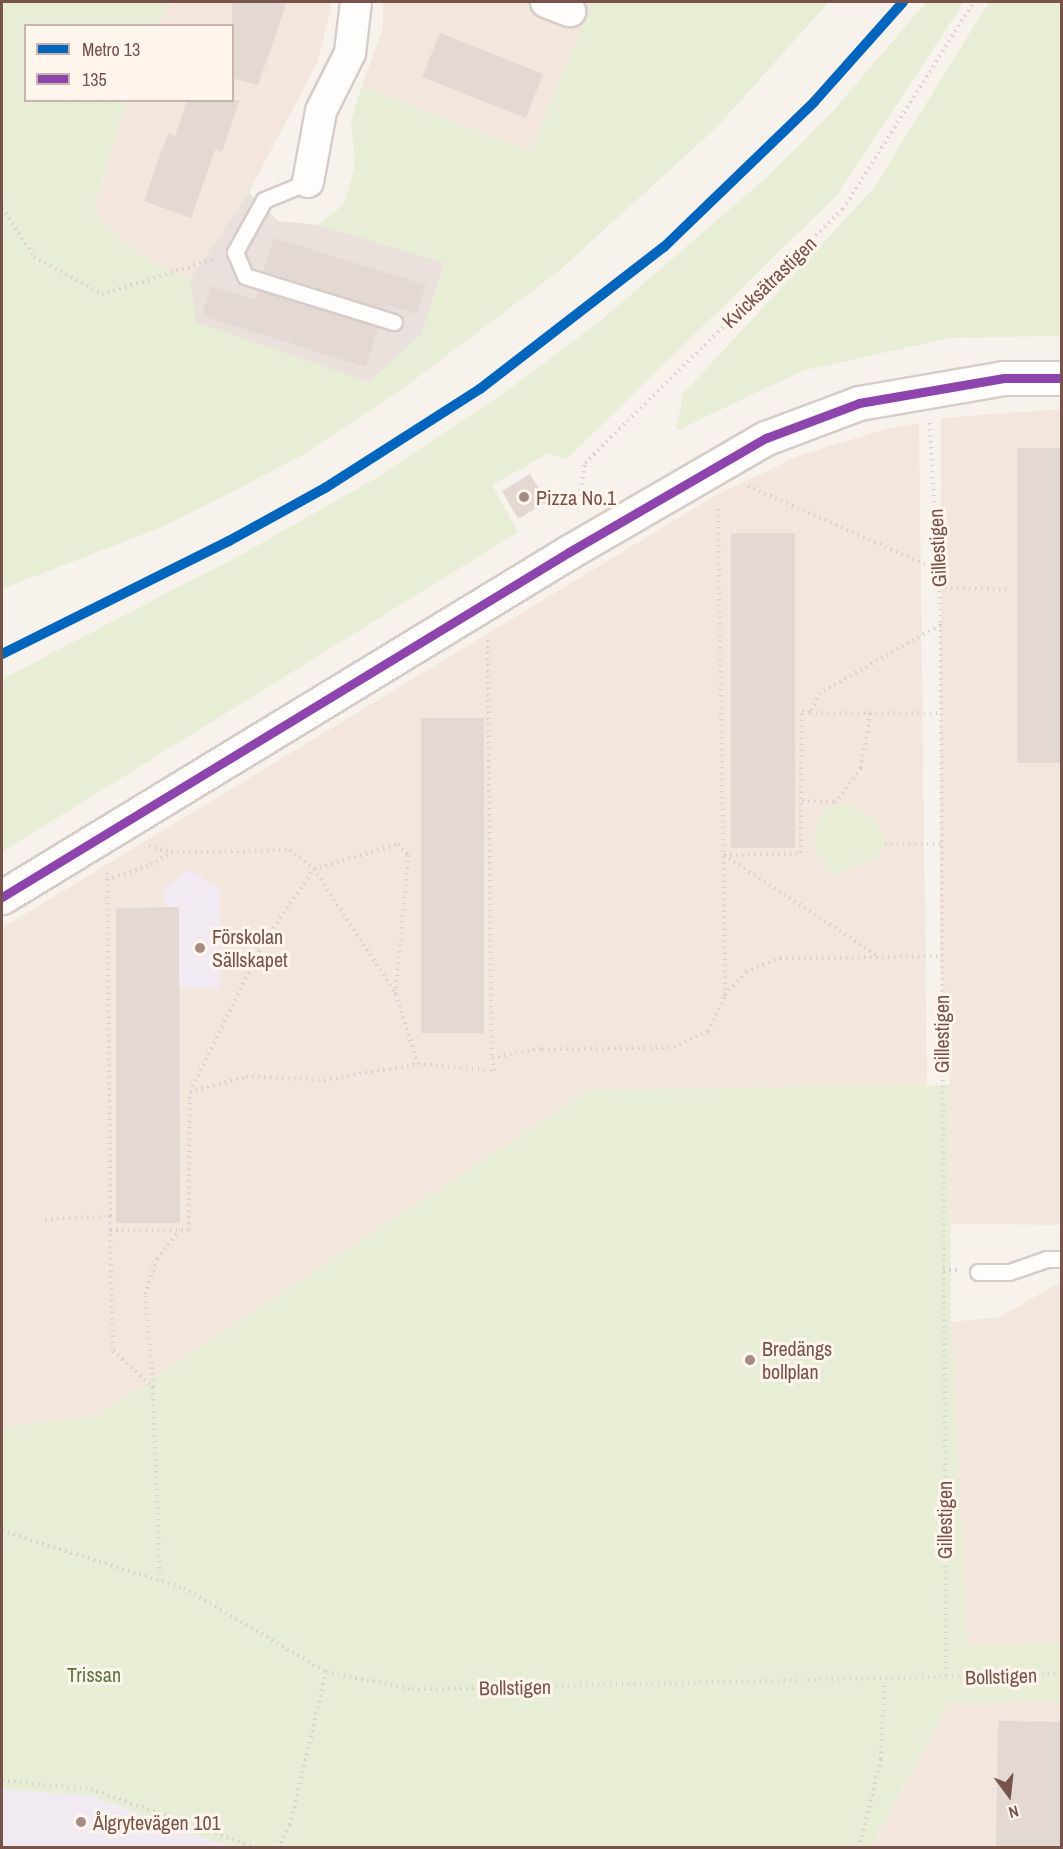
<!DOCTYPE html>
<html>
<head>
<meta charset="utf-8">
<style>
	body { margin:0 }
	#map { position:relative; width:1063px; height:1849px; overflow:hidden; background:#f8f2ec; font-family:"Archivo Narrow",sans-serif }
	div>[style] { position:absolute }
	.residential>* { inset:0; background:#f3e6dc }
	.industrial>* { inset:0; background:#ebe1dc }
	.education>* { inset:0; background:#f2eaf3 }
	.green>* { inset:0; background:#e8eed6 }
	.building>* { inset:0; background:#e4d8d3 }
	.path>* { height:4px; margin-top:-2px; transform-origin:0; background:repeating-linear-gradient(90deg,#dad0cd 0 1.5px,transparent 0 6px) }
	.roads { filter:drop-shadow(2px 0 #d6cdc8) drop-shadow(-2px 0 #d6cdc8) drop-shadow(0 2px #d6cdc8) drop-shadow(0 -2px #d6cdc8) }
	.service>* { height:15px; margin:-7.5px; padding:0 7.5px; transform-origin:7.5px; border-radius:7.5px; background:#fefdfc }
	.minor>* { height:30px; margin:-15px; padding:0 15px; transform-origin:15px; border-radius:15px; background:#fefdfc }
	.tertiary>* { height:33px; margin:-16.5px; padding:0 16.5px; transform-origin:16.5px; border-radius:16.5px; background:#fefdfc }
	.bus-1>* { height:9px; margin:-4.5px; padding:0 4.5px; transform-origin:4.5px; border-radius:4.5px; background:#8e44ad }
	.metro-1>* { height:10px; margin:-5px; padding:0 5px; transform-origin:5px; border-radius:5px; background:#0065bd }
	.dots>* { width:16px; height:16px; translate:-50% -50%; box-sizing:border-box; border:3px solid #fff5ed; border-radius:50% }
	span { translate:-50% -50%; white-space:nowrap; text-align:center; line-height:1.15; -webkit-text-stroke:6px #fff5ed; paint-order:stroke }
	.street-label { font-size:20px; color:#77534a }
	.poi-label { font-size:20px; color:#77534a }
	.left { translate:0 -50%; text-align:left }
	.park-label { font-size:20px; color:#58773f }
	.frame { position:absolute; inset:0; border:3px solid #77534a; pointer-events:none }
	.legend { position:absolute; left:24px; top:24px; width:210px; height:78px; box-sizing:border-box; background:#fff5ed; border:2px solid #c9b4ac; margin:0; padding:8px 10px; list-style:none; font-size:18px; color:#77534a }
	.legend li { display:flex; align-items:center; gap:12px; height:30px }
	.legend b { width:30px; border:2px solid #c9b4ac }
	.north { position:absolute; left:979px; top:1765px; width:60px; height:60px; -webkit-text-stroke:4px #fff5ed; paint-order:stroke; rotate:165deg; font-size:16px; font-weight:700; line-height:24px; text-align:center; color:#77534a }
	.north::after { content:''; display:block; margin:auto; width:21px; height:27px; background:#77534a; clip-path:polygon(50% 0,100% 100%,50% 72%,0 100%) }
</style>
</head>
<body>
<div id="map">
	<div class="residential">
		<div style="clip-path:polygon(170px 2px,332px 2px,318px 61px,249px 192px,190px 279px,155px 264px,116px 237px,93px 211px,127px 101px,232px 100px,232px 26px,158px 25px)"></div>
		<div style="clip-path:polygon(383px 2px,592px 2px,531px 152px,362px 86px,383px 28px)"></div>
		<div style="clip-path:polygon(1061px 409px,1061px 1225px,951px 1224px,950px 1085px,940px 956px,941px 418px)"></div>
		<div style="clip-path:polygon(919px 423px,927px 1085px,589px 1090px,97px 1416px,2px 1427px,2px 928px,718px 494px,803px 454px,890px 428px)"></div>
		<div style="clip-path:polygon(1055px 1285px,1061px 1285px,1061px 1643px,967px 1645px,951px 1322px,1000px 1317px)"></div>
		<div style="clip-path:polygon(1061px 1701px,1061px 1847px,871px 1848px,948px 1704px)"></div>
	</div>
	<div class="industrial">
		<div style="clip-path:polygon(249px 192px,278px 221px,318px 225px,445px 262px,422px 334px,369px 383px,195px 322px,190px 279px)"></div>
	</div>
	<div class="education">
		<div style="clip-path:polygon(188px 870px,220px 888px,220px 988px,179px 988px,179px 908px,165px 907px,164px 888px)"></div>
		<div style="clip-path:polygon(2px 1789px,92px 1796px,230px 1847px,2px 1848px)"></div>
	</div>
	<div class="green">
		<div style="clip-path:polygon(2px 2px,170px 2px,158px 25px,26px 26px,26px 100px,127px 101px,93px 210px,116px 237px,155px 264px,190px 279px,195px 322px,369px 382px,422px 334px,445px 263px,318px 225px,344px 204px,355px 166px,351px 121px,362px 86px,531px 152px,592px 2px,829px 2px,718px 126px,560px 270px,398px 392px,301px 456px,165px 526px,2px 589px)"></div>
		<div style="clip-path:polygon(926px 2px,964px 2px,837px 195px,566px 460px,549px 453px,492px 485px,518px 532px,2px 852px,2px 679px,246px 552px,376px 478px,503px 394px,599px 322px,768px 176px,829px 116px)"></div>
		<div style="clip-path:polygon(989px 2px,1061px 2px,1061px 336px,949px 338px,802px 371px,676px 431px,683px 394px,873px 189px)"></div>
		<div style="clip-path:polygon(847px 802px,876px 820px,885px 844px,876px 858px,834px 875px,816px 852px,814px 833px,823px 811px)"></div>
		<div style="clip-path:polygon(950px 1085px,951px 1322px,967px 1645px,1061px 1643px,1061px 1701px,948px 1704px,871px 1847px,230px 1847px,92px 1796px,2px 1789px,2px 1427px,97px 1416px,589px 1090px)"></div>
	</div>
	<div class="building">
		<div style="clip-path:polygon(232px 2px,287px 2px,258px 85px,232px 78px)"></div>
		<div style="clip-path:polygon(440px 33px,543px 74px,526px 118px,422px 77px)"></div>
		<div style="clip-path:polygon(187px 100px,240px 100px,222px 152px,215px 150px,191px 218px,144px 201px,168px 133px,175px 136px)"></div>
		<div style="clip-path:polygon(274px 238px,426px 285px,416px 314px,385px 304px,384px 309px,263px 271px)"></div>
		<div style="clip-path:polygon(211px 286px,255px 300px,258px 290px,378px 327px,366px 367px,202px 316px)"></div>
		<div style="clip-path:polygon(1017px 448px,1062px 448px,1062px 763px,1017px 763px)"></div>
		<div style="clip-path:polygon(530px 474px,547px 502px,518px 519px,502px 491px)"></div>
		<div style="clip-path:polygon(731px 533px,795px 533px,795px 848px,731px 848px)"></div>
		<div style="clip-path:polygon(421px 718px,484px 718px,484px 1033px,421px 1033px)"></div>
		<div style="clip-path:polygon(179px 907px,180px 1223px,116px 1223px,116px 908px)"></div>
		<div style="clip-path:polygon(998px 1721px,1061px 1722px,1060px 1848px,996px 1848px)"></div>
	</div>
	<div class="path">
		<div style="left:2px;top:208px;width:59px;rotate:56.9deg"></div>
		<div style="left:34px;top:257px;width:77px;rotate:28.6deg"></div>
		<div style="left:102px;top:294px;width:118px;rotate:-17.2deg"></div>
		<div style="left:930px;top:423px;width:201px;rotate:86.9deg"></div>
		<div style="left:941px;top:624px;width:1055px;rotate:89.73deg"></div>
		<div style="left:748px;top:486px;width:208px;rotate:23.9deg"></div>
		<div style="left:577px;top:508px;width:46px;rotate:-79.9deg"></div>
		<div style="left:585px;top:463px;width:362px;rotate:-44.6deg"></div>
		<div style="left:843px;top:209px;width:245px;rotate:-57.7deg"></div>
		<div style="left:939px;top:588px;width:71px;rotate:1.6deg"></div>
		<div style="left:940px;top:625px;width:138px;rotate:150.5deg"></div>
		<div style="left:820px;top:693px;width:22px;rotate:117deg"></div>
		<div style="left:810px;top:713px;width:131px"></div>
		<div style="left:488px;top:640px;width:417px;rotate:89.5deg"></div>
		<div style="left:802px;top:801px;width:33px;rotate:3deg"></div>
		<div style="left:835px;top:803px;width:44px;rotate:-53.4deg"></div>
		<div style="left:861px;top:768px;width:56px;rotate:-80.7deg"></div>
		<div style="left:885px;top:844px;width:56px"></div>
		<div style="left:149px;top:846px;width:23px;rotate:15deg"></div>
		<div style="left:171px;top:852px;width:119px;rotate:-1deg"></div>
		<div style="left:290px;top:850px;width:31px;rotate:38deg"></div>
		<div style="left:314px;top:869px;width:149px;rotate:56.7deg"></div>
		<div style="left:396px;top:994px;width:73px;rotate:72.6deg"></div>
		<div style="left:724px;top:855px;width:77px;rotate:-1.5deg"></div>
		<div style="left:801px;top:853px;width:141px;rotate:-89.6deg"></div>
		<div style="left:802px;top:712px;width:8px;rotate:7deg"></div>
		<div style="left:724px;top:855px;width:184px;rotate:33.3deg"></div>
		<div style="left:107px;top:880px;width:46px;rotate:-18.8deg"></div>
		<div style="left:151px;top:865px;width:22px;rotate:-32deg"></div>
		<div style="left:725px;top:995px;width:31px;rotate:-48deg"></div>
		<div style="left:746px;top:972px;width:37px;rotate:-22deg"></div>
		<div style="left:780px;top:958px;width:160px;rotate:-0.7deg"></div>
		<div style="left:190px;top:1092px;width:58px;rotate:-15deg"></div>
		<div style="left:246px;top:1077px;width:78px;rotate:2.2deg"></div>
		<div style="left:324px;top:1080px;width:95px;rotate:-9.7deg"></div>
		<div style="left:418px;top:1064px;width:76px;rotate:5.3deg"></div>
		<div style="left:494px;top:1071px;width:14px;rotate:-98deg"></div>
		<div style="left:492px;top:1057px;width:51px;rotate:-9.1deg"></div>
		<div style="left:542px;top:1049px;width:132px;rotate:-0.9deg"></div>
		<div style="left:674px;top:1047px;width:38px;rotate:-25deg"></div>
		<div style="left:708px;top:1031px;width:39px;rotate:-64deg"></div>
		<div style="left:725px;top:996px;width:492px;rotate:-90.8deg"></div>
		<div style="left:110px;top:1216px;width:135px;rotate:88.7deg"></div>
		<div style="left:113px;top:1351px;width:54px;rotate:42deg"></div>
		<div style="left:153px;top:1387px;width:193px;rotate:87.9deg"></div>
		<div style="left:45px;top:1219px;width:65px;rotate:-2.6deg"></div>
		<div style="left:110px;top:1216px;width:345px;rotate:-90.5deg"></div>
		<div style="left:110px;top:1230px;width:79px"></div>
		<div style="left:189px;top:1230px;width:138px;rotate:-89.6deg"></div>
		<div style="left:190px;top:1092px;width:166px;rotate:-63.9deg"></div>
		<div style="left:263px;top:943px;width:90px;rotate:-55.4deg"></div>
		<div style="left:314px;top:869px;width:88px;rotate:-16.6deg"></div>
		<div style="left:398px;top:844px;width:15px;rotate:48deg"></div>
		<div style="left:408px;top:855px;width:140px;rotate:94.9deg"></div>
		<div style="left:943px;top:1270px;width:14px"></div>
		<div style="left:153px;top:1387px;width:93px;rotate:-94.9deg"></div>
		<div style="left:145px;top:1294px;width:37px;rotate:-71deg"></div>
		<div style="left:157px;top:1259px;width:37px;rotate:-52deg"></div>
		<div style="left:2px;top:1531px;width:191px;rotate:17.4deg"></div>
		<div style="left:184px;top:1588px;width:165px;rotate:30.6deg"></div>
		<div style="left:326px;top:1672px;width:88px;rotate:11.2deg"></div>
		<div style="left:412px;top:1689px;width:650px;rotate:-1.32deg"></div>
		<div style="left:2px;top:1781px;width:89px;rotate:5.1deg"></div>
		<div style="left:91px;top:1789px;width:176px;rotate:19.6deg"></div>
		<div style="left:278px;top:1848px;width:26px;rotate:-62deg"></div>
		<div style="left:290px;top:1825px;width:156px;rotate:-76.7deg"></div>
		<div style="left:859px;top:1848px;width:92px;rotate:-76.1deg"></div>
		<div style="left:881px;top:1759px;width:78px;rotate:-87.1deg"></div>
	</div>
	<div class="roads">
		<div class="service">
			<div style="left:308px;top:182px;width:48px;rotate:157.8deg"></div>
			<div style="left:264px;top:200px;width:60px;rotate:119.1deg"></div>
			<div style="left:235px;top:252px;width:26px;rotate:67deg"></div>
			<div style="left:245px;top:276px;width:156px;rotate:17.2deg"></div>
			<div style="left:978px;top:1272px;width:31px"></div>
			<div style="left:1009px;top:1272px;width:39px;rotate:-19deg"></div>
			<div style="left:1046px;top:1259px;width:16px"></div>
		</div>
		<div class="minor">
			<div style="left:546px;top:2px;width:26px;rotate:21deg"></div>
			<div style="left:308px;top:182px;width:72px;rotate:-79.6deg"></div>
			<div style="left:321px;top:111px;width:65px;rotate:-63.4deg"></div>
			<div style="left:350px;top:53px;width:51px;rotate:-83.3deg"></div>
		</div>
		<div class="tertiary">
			<div style="left:2px;top:897px;width:664px;rotate:-31.32deg"></div>
			<div style="left:569px;top:552px;width:228px;rotate:-30.1deg"></div>
			<div style="left:766px;top:438px;width:99px;rotate:-20.6deg"></div>
			<div style="left:859px;top:403px;width:147px;rotate:-9.8deg"></div>
			<div style="left:1004px;top:378px;width:58px"></div>
		</div>
	</div>
	<div class="bus-1">
		<div style="left:2px;top:897px;width:664px;rotate:-31.32deg"></div>
		<div style="left:569px;top:552px;width:228px;rotate:-30.1deg"></div>
		<div style="left:766px;top:438px;width:99px;rotate:-20.6deg"></div>
		<div style="left:859px;top:403px;width:147px;rotate:-9.8deg"></div>
		<div style="left:1004px;top:378px;width:58px"></div>
	</div>
	<div class="metro-1">
		<div style="left:2px;top:654px;width:254px;rotate:-26.5deg"></div>
		<div style="left:229px;top:541px;width:110px;rotate:-28.9deg"></div>
		<div style="left:325px;top:488px;width:184px;rotate:-32.6deg"></div>
		<div style="left:480px;top:389px;width:232px;rotate:-37.7deg"></div>
		<div style="left:664px;top:247px;width:209px;rotate:-44deg"></div>
		<div style="left:814px;top:102px;width:134px;rotate:-48.3deg"></div>
	</div>
	<div class="dots">
		<div style="left:524px;top:497px;background:#a48b83"></div>
		<div style="left:200px;top:948px;background:#a48b83"></div>
		<div style="left:750px;top:1360px;background:#a48b83"></div>
		<div style="left:81px;top:1822px;background:#a48b83"></div>
	</div>
	<div class="street-label">
		<span style="left:769px;top:282px;rotate:-44deg">Kvicksätrastigen</span>
		<span style="left:937px;top:548px;rotate:-93deg">Gillestigen</span>
		<span style="left:941px;top:1034px;rotate:-90deg">Gillestigen</span>
		<span style="left:944px;top:1520px;rotate:-90deg">Gillestigen</span>
		<span style="left:1001px;top:1676px;rotate:-2deg">Bollstigen</span>
		<span style="left:515px;top:1687px;rotate:-1deg">Bollstigen</span>
	</div>
	<div class="poi-label">
		<span class="left" style="left:536px;top:497px">Pizza No.1</span>
		<span class="left" style="left:212px;top:948px">Förskolan<br>Sällskapet</span>
		<span class="left" style="left:762px;top:1360px">Bredängs<br>bollplan</span>
		<span class="left" style="left:93px;top:1822px">Ålgrytevägen 101</span>
	</div>
	<div class="park-label">
		<span style="left:94px;top:1674px">Trissan</span>
	</div>
	<div class="frame"></div>
	<ul class="legend">
	<li><b style="height:8px;background:#0065bd"></b>Metro 13</li>
	<li><b style="height:8px;background:#8e44ad"></b>135</li>
	</ul>
	<div class="north">N</div>
</div>
</body>
</html>
